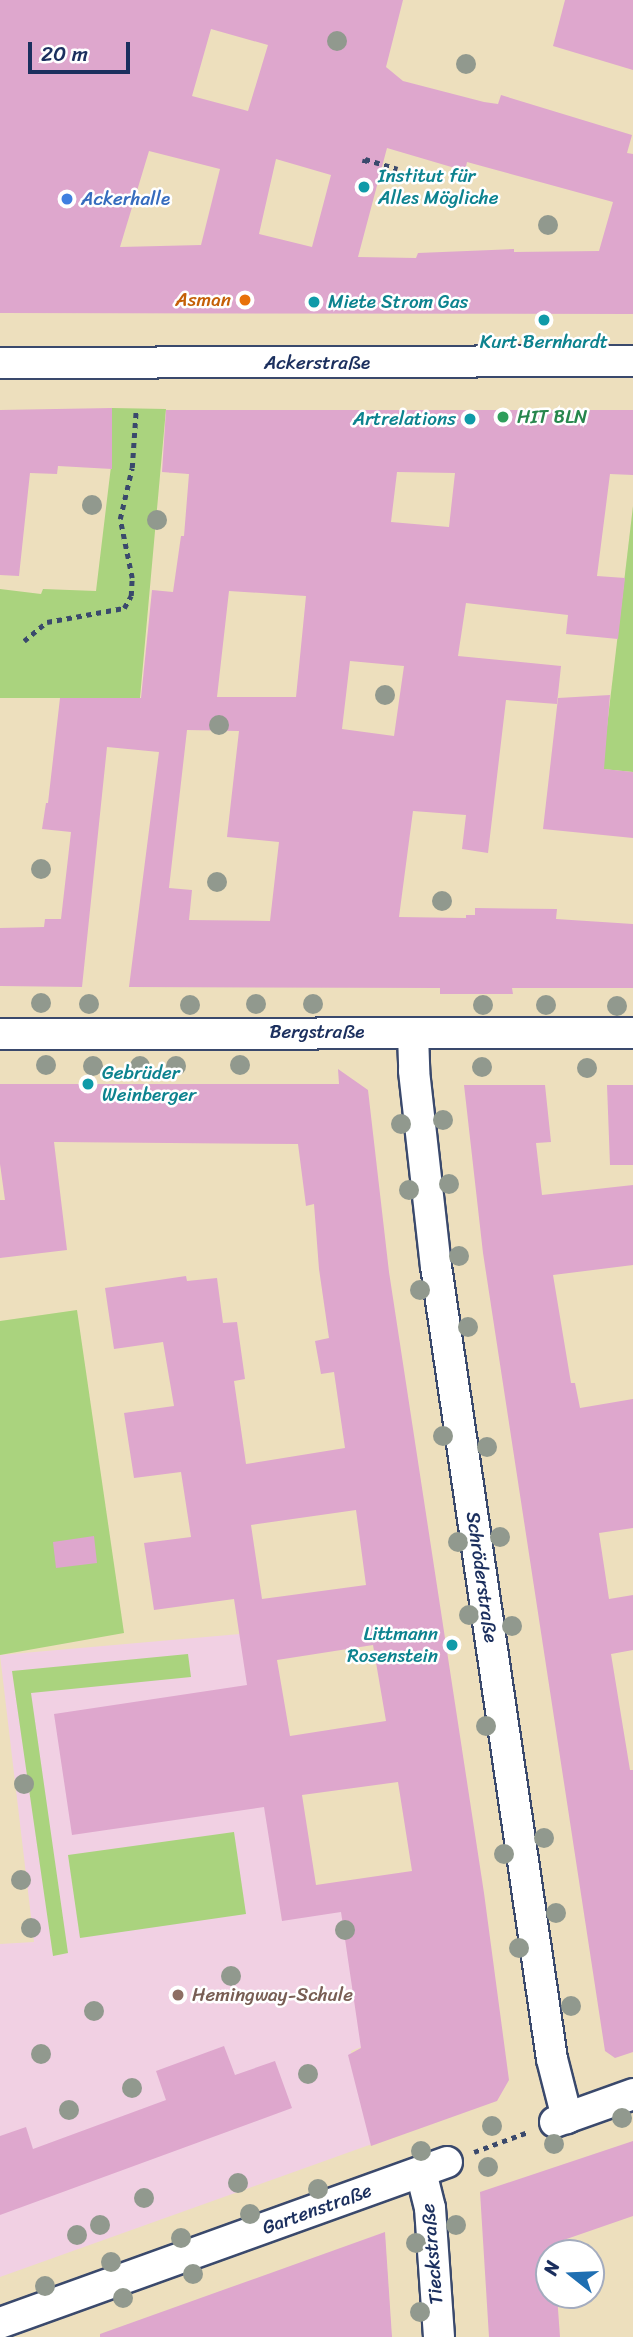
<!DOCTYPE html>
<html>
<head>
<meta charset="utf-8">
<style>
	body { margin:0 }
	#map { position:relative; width:633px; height:2337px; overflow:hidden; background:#eddfbd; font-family:Sriracha,sans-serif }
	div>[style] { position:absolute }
	.built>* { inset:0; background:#f1d0e3 }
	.green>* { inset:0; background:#aad37e }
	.building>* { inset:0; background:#dea7cd }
	.path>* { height:4.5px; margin-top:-2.25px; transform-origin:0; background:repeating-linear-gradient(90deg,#3a496c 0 5px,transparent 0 10px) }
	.roads { filter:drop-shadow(2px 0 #3a496c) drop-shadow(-2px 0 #3a496c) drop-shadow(0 2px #3a496c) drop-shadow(0 -2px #3a496c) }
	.street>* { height:30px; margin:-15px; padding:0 15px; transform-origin:15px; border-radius:15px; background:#fff }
	.trees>* { width:20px; height:20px; margin:-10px; border-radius:50%; background:#91998e }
	.dots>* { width:19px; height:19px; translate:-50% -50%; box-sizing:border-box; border:4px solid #fff; border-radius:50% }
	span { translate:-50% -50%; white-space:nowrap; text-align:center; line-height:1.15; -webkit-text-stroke:5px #fff; paint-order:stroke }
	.culture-label { font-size:19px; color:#0d838f }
	.left { translate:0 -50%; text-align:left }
	.right { translate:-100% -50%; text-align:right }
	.shop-label { font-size:19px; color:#366cbe }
	.food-label { font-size:19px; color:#c56008 }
	.street-label { font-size:19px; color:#1b2f5e }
	.leisure-label { font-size:19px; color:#27864d }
	.education-label { font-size:19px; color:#785e54 }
	.north { position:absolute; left:535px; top:2239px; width:70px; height:70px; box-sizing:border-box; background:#fff; border:2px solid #a4acbf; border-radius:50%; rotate:288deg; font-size:19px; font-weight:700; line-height:28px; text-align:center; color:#1b2f5e }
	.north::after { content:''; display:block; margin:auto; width:24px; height:32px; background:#1f6fb2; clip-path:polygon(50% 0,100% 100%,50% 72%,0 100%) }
	.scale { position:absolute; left:28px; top:42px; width:102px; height:32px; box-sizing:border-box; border:4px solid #1b2f5e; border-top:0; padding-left:9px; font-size:21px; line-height:24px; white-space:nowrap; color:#1b2f5e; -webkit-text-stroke:5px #fff; paint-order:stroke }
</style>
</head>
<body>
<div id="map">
	<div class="built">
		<div style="clip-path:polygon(240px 1634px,282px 1920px,345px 1910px,364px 2046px,351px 2051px,372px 2144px,0 2277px,0 1944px,34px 1942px,0 1655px)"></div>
	</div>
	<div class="green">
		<div style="clip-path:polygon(112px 408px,166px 409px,140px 698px,0 698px,0 589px,41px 594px,43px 589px,96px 591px,112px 458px)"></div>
		<div style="clip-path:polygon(633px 506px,633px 772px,602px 769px)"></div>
		<div style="clip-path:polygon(77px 1310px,124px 1633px,0 1655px,0 1321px)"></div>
		<div style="clip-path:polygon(188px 1654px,191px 1677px,31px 1693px,68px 1953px,53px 1956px,12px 1671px)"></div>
		<div style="clip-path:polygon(234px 1832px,246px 1914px,80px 1938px,68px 1855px)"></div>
	</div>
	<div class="building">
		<div style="clip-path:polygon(evenodd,0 0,403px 0,386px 67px,403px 81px,484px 102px,498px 104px,501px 95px,632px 135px,627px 153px,633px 154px,633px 314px,0 313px,0 0,211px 29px,268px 45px,248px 111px,192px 96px,211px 29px,0 0,387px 148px,465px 171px,467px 162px,613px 202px,599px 251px,514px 252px,514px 249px,418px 253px,416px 258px,358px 257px,387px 148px,0 0,149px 151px,220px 169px,201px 245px,120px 247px,149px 151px,0 0,276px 159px,331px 175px,312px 247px,259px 234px,276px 159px)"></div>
		<div style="clip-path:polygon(565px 0,633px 0,633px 70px,553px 46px)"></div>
		<div style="clip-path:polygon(112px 408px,112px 469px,58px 466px,57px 474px,30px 473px,19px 576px,0 575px,0 410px)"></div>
		<div style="clip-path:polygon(evenodd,166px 410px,633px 410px,633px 475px,610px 474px,597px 576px,625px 578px,618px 639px,566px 634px,568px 615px,466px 603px,458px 656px,561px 666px,557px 704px,506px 700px,488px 853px,462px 849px,466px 815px,413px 811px,399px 917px,466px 918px,466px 915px,475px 915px,475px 908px,557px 909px,556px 919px,633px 924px,633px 988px,512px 988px,513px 994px,440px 994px,440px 988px,129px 987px,159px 752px,107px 747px,82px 987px,0 986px,0 928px,44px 927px,45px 919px,61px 919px,71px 832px,42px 829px,46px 803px,48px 803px,60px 698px,141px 698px,152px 590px,173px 592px,181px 536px,184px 536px,189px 474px,162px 472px,166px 410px,397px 472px,455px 473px,449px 527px,391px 522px,397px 472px,166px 410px,229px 591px,306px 596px,296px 697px,217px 697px,229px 591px,166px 410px,350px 661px,404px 666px,394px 736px,342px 729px,350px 661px,166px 410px,187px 730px,239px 731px,227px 837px,279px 842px,270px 921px,189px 920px,192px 890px,169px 888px,187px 730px)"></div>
		<div style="clip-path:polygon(610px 695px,604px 769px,633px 772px,633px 838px,543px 829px,558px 698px)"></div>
		<div style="clip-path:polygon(evenodd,338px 1069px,368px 1090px,389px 1272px,484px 1893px,509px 2080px,497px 2101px,371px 2146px,348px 2055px,361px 2048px,341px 1912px,282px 1921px,264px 1807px,72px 1835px,54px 1714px,247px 1685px,234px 1599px,154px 1610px,144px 1543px,191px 1537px,181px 1472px,134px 1478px,124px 1413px,174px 1406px,163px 1342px,114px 1349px,105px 1288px,186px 1276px,187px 1281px,217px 1278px,223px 1323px,237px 1322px,245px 1379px,234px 1381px,246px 1464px,345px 1448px,334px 1372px,321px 1374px,315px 1341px,329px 1338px,319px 1269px,314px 1204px,306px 1206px,298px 1144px,54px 1142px,67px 1250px,0 1258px,0 1200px,5px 1200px,0 1164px,0 1084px,339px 1084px,338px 1069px,356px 1510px,366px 1585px,262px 1599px,251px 1525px,356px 1510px,338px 1069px,373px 1645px,386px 1721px,290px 1736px,277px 1660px,373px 1645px,338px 1069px,398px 1782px,412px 1871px,316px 1885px,302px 1795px,398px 1782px)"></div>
		<div style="clip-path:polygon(464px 1085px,545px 1085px,551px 1142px,536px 1143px,542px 1195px,633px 1185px,633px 1265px,553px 1275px,571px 1383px,575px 1383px,580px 1408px,633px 1399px,633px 1528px,599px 1533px,609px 1599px,633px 1595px,633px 1650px,611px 1654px,630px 1770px,633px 1770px,633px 2052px,615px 2058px,605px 2051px,483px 1253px)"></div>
		<div style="clip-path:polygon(607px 1085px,633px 1085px,633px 1165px,610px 1165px)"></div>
		<div style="clip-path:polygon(94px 1536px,97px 1563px,56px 1568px,53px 1542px)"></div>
		<div style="clip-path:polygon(224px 2046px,235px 2075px,275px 2061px,292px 2108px,0 2215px,0 2136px,26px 2127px,33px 2149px,166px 2100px,156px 2071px)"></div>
		<div style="clip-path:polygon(633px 2141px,633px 2216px,555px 2243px,555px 2253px,549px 2253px,549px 2295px,557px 2295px,560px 2337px,489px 2337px,480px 2192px)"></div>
		<div style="clip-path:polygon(385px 2232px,392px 2337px,100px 2337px,100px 2334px)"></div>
	</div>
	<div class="path">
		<div style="left:364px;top:163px;width:4px;rotate:-76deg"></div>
		<div style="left:365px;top:159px;width:34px;rotate:17deg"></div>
		<div style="left:24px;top:641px;width:30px;rotate:-40deg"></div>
		<div style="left:47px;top:622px;width:78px;rotate:-10.3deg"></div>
		<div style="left:124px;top:608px;width:14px;rotate:-60deg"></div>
		<div style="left:131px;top:596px;width:18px;rotate:-87deg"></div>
		<div style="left:132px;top:578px;width:60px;rotate:-101.5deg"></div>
		<div style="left:120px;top:519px;width:52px;rotate:-76.8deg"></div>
		<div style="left:132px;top:468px;width:59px;rotate:-86.1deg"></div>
		<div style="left:474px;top:2152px;width:58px;rotate:-20.3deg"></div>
	</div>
	<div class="roads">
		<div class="street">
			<div style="left:0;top:363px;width:633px;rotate:-0.18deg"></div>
			<div style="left:0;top:1034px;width:633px;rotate:-0.09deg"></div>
			<div style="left:413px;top:1034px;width:37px;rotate:88deg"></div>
			<div style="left:414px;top:1071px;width:196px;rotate:83.6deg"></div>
			<div style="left:436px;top:1266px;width:801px;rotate:81.68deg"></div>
			<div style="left:552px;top:2059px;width:61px;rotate:75.7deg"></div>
			<div style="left:555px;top:2122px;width:83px;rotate:-19.7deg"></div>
			<div style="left:421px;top:2172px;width:37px;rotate:76deg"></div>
			<div style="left:430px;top:2208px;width:129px;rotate:86deg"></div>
			<div style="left:0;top:2323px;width:475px;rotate:-19.8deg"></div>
		</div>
	</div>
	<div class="trees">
		<div style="left:337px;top:41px"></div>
		<div style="left:466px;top:64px"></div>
		<div style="left:548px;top:225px"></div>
		<div style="left:92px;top:505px"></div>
		<div style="left:157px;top:520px"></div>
		<div style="left:385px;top:695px"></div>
		<div style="left:219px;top:725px"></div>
		<div style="left:41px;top:869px"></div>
		<div style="left:217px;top:882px"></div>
		<div style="left:442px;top:901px"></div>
		<div style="left:41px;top:1003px"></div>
		<div style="left:89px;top:1004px"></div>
		<div style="left:256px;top:1004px"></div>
		<div style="left:313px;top:1004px"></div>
		<div style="left:190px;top:1005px"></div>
		<div style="left:483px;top:1005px"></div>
		<div style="left:546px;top:1005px"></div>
		<div style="left:617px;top:1006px"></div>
		<div style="left:46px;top:1065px"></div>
		<div style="left:240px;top:1065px"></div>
		<div style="left:93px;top:1066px"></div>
		<div style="left:140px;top:1066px"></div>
		<div style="left:176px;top:1066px"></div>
		<div style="left:482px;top:1067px"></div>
		<div style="left:587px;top:1068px"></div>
		<div style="left:443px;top:1120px"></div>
		<div style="left:401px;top:1124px"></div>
		<div style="left:449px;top:1184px"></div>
		<div style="left:409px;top:1190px"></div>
		<div style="left:459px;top:1256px"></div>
		<div style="left:420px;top:1290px"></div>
		<div style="left:468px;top:1327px"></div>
		<div style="left:443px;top:1436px"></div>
		<div style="left:487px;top:1447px"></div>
		<div style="left:500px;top:1537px"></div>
		<div style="left:458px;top:1542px"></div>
		<div style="left:469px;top:1615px"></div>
		<div style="left:512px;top:1626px"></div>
		<div style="left:486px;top:1726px"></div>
		<div style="left:24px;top:1784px"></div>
		<div style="left:544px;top:1838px"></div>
		<div style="left:504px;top:1854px"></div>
		<div style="left:21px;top:1880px"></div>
		<div style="left:556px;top:1913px"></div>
		<div style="left:31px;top:1928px"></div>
		<div style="left:345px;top:1930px"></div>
		<div style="left:519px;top:1948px"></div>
		<div style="left:231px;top:1976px"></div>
		<div style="left:571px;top:2006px"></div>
		<div style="left:94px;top:2011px"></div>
		<div style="left:41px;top:2054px"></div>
		<div style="left:308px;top:2074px"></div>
		<div style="left:132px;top:2088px"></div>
		<div style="left:69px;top:2110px"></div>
		<div style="left:622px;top:2118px"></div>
		<div style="left:492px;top:2126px"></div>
		<div style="left:554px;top:2144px"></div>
		<div style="left:421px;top:2151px"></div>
		<div style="left:488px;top:2167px"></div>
		<div style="left:238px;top:2183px"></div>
		<div style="left:318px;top:2189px"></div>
		<div style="left:144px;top:2198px"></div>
		<div style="left:250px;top:2214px"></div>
		<div style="left:100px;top:2225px"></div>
		<div style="left:456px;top:2225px"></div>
		<div style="left:77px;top:2235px"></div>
		<div style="left:181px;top:2238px"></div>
		<div style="left:416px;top:2243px"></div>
		<div style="left:111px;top:2262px"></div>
		<div style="left:193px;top:2274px"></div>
		<div style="left:45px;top:2286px"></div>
		<div style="left:123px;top:2298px"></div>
		<div style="left:420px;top:2312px"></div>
	</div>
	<div class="dots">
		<div style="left:364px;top:187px;background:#0f9aa8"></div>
		<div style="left:67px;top:199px;background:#3f7fe0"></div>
		<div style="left:245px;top:300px;background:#e8710a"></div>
		<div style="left:314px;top:302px;background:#0f9aa8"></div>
		<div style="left:544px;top:320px;background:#0f9aa8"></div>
		<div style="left:503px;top:417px;background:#2e9e5b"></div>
		<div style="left:470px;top:419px;background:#0f9aa8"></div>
		<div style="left:88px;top:1084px;background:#0f9aa8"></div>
		<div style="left:452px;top:1645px;background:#0f9aa8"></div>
		<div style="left:178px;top:1995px;background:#8d6e63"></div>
	</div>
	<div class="culture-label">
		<span class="left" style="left:378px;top:187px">Institut für<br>Alles Mögliche</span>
		<span class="left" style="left:328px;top:302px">Miete Strom Gas</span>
		<span style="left:544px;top:342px">Kurt Bernhardt</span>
		<span class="right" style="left:456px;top:419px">Artrelations</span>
		<span class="left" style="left:102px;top:1084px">Gebrüder<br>Weinberger</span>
		<span class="right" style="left:438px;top:1645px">Littmann<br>Rosenstein</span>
	</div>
	<div class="shop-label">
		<span class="left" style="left:81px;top:199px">Ackerhalle</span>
	</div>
	<div class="food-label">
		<span class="right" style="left:231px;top:300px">Asman</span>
	</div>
	<div class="street-label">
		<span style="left:317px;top:363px">Ackerstraße</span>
		<span style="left:317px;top:1032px">Bergstraße</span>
		<span style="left:482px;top:1577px;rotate:82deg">Schröderstraße</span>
		<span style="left:317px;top:2209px;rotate:-20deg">Gartenstraße</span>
		<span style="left:432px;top:2254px;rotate:-95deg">Tieckstraße</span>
	</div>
	<div class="leisure-label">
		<span class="left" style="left:517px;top:417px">HIT BLN</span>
	</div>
	<div class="education-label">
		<span class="left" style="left:192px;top:1995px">Hemingway-Schule</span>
	</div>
	<div class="north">N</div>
	<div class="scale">20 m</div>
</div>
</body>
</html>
